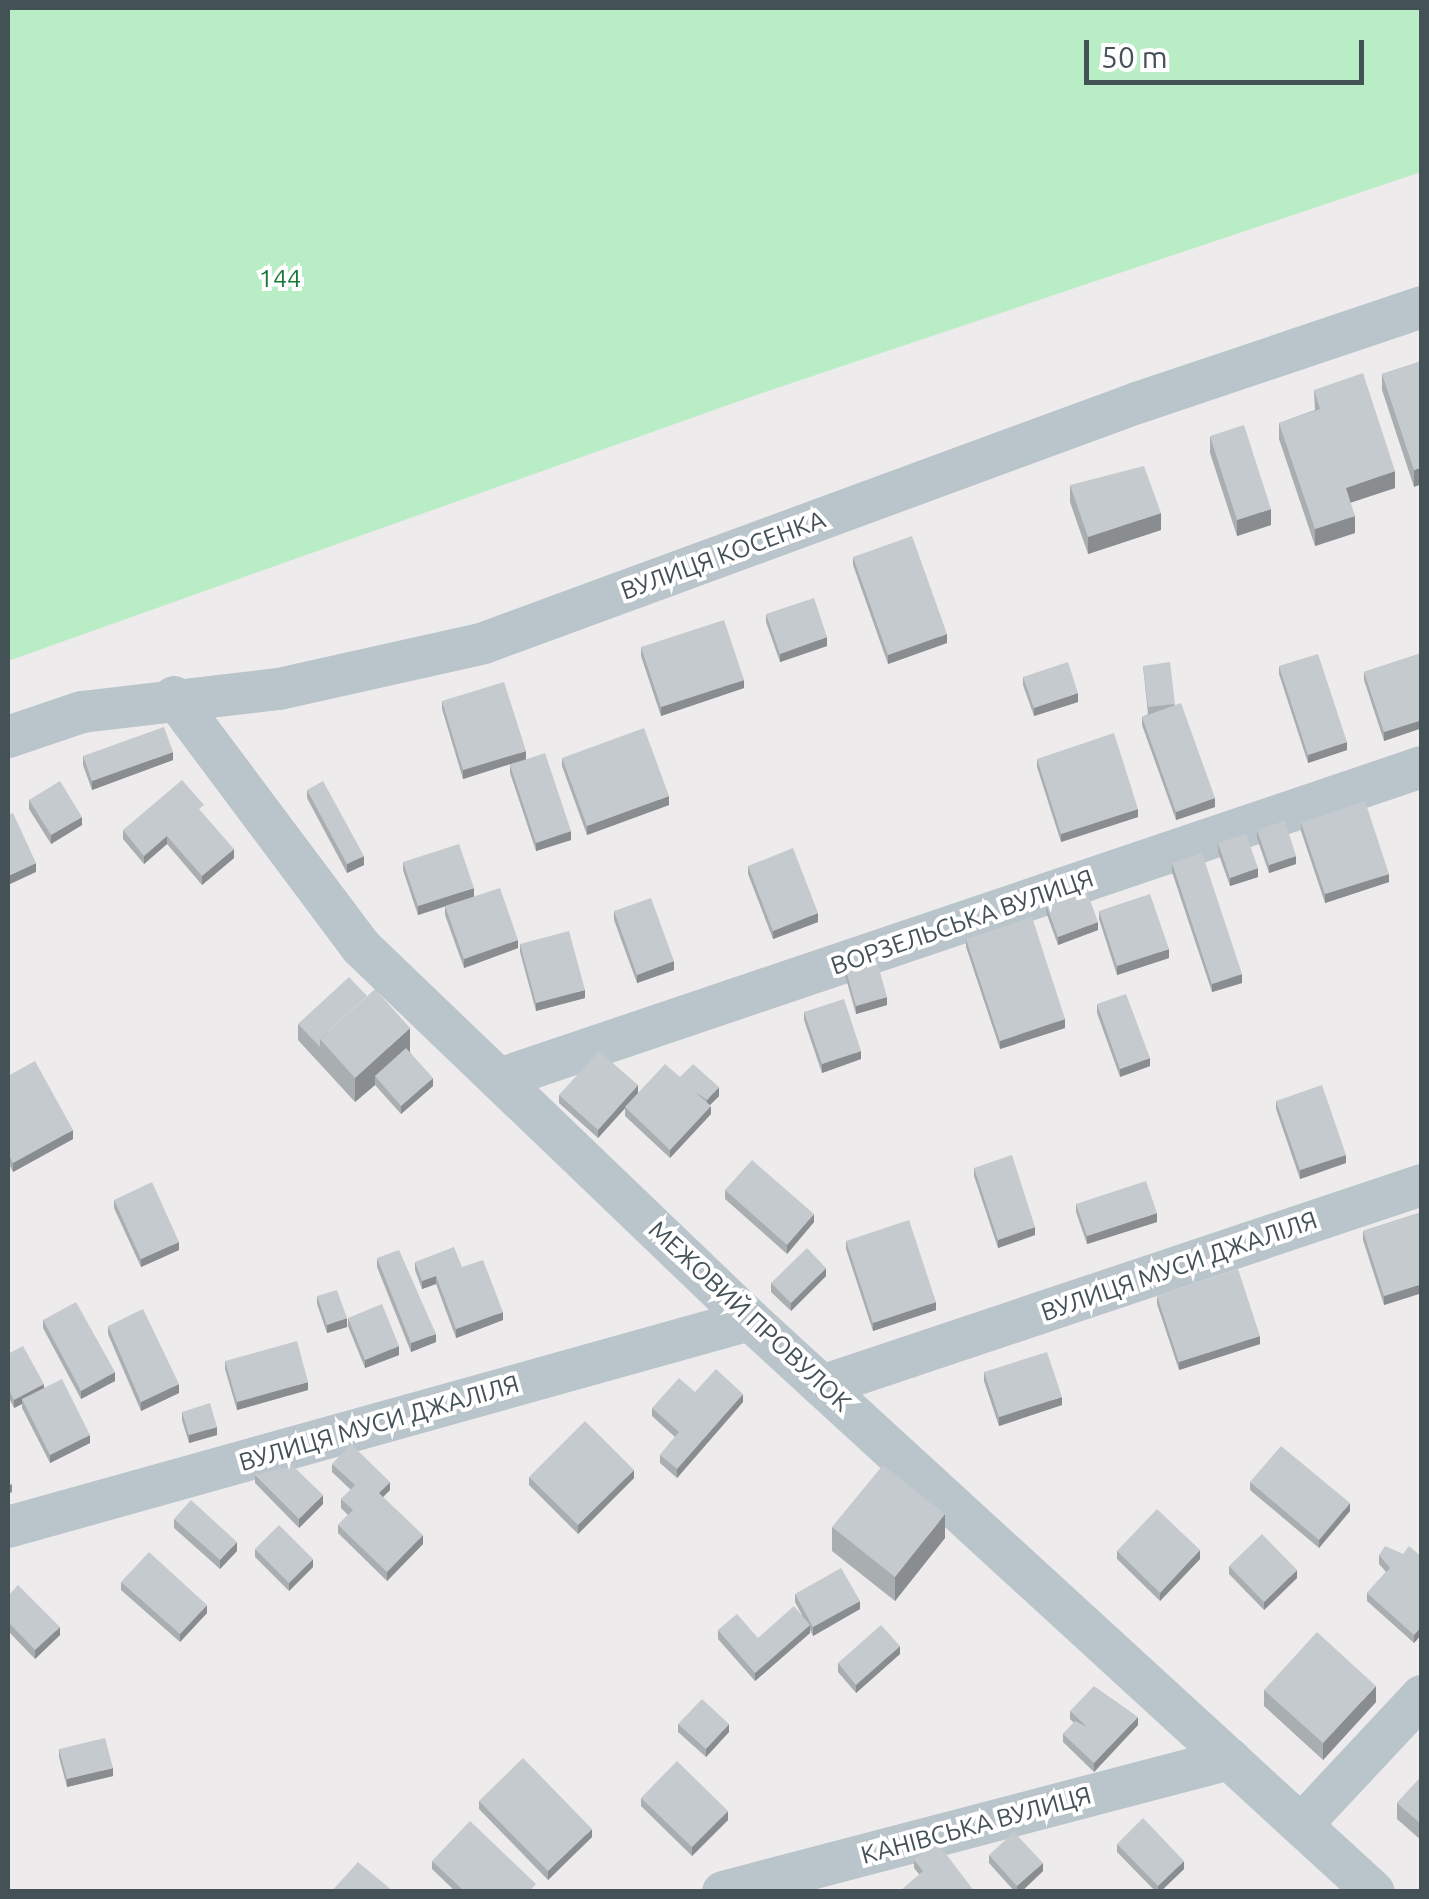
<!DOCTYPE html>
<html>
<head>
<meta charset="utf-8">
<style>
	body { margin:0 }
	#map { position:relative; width:1429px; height:1899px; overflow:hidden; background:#eeebec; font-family:Ubuntu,sans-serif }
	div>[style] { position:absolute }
	.green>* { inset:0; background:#b9edc5 }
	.street>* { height:42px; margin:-21px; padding:0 21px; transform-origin:21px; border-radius:21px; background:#b9c5cb }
	.wall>* { inset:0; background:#a9aeb1 }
	.shaded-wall>* { inset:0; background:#8a8d90 }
	.building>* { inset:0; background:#c5cace }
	span { translate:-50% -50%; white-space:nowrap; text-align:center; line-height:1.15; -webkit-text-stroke:8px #fff; paint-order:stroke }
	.park-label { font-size:25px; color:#187739 }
	.street-label { font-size:25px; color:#445258 }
	.frame { position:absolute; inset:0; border:10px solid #445258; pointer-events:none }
	.scale { position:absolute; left:1084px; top:40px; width:280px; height:45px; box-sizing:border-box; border:5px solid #445258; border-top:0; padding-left:12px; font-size:30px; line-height:35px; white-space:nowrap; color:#445258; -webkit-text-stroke:8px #fff; paint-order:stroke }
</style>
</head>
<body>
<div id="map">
	<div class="green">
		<div style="clip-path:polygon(8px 8px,1421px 8px,1421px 172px,759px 394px,8px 661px)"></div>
	</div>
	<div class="street">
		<div style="left:174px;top:697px;width:312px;rotate:53.2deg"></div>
		<div style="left:361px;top:947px;width:539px;rotate:43.8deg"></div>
		<div style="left:750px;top:1320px;width:846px;rotate:42.51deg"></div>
		<div style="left:8px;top:737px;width:78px;rotate:-18.7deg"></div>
		<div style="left:82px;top:712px;width:198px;rotate:-6.7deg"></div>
		<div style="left:279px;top:689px;width:210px;rotate:-12.6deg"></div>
		<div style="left:484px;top:643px;width:696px;rotate:-20.18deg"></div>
		<div style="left:1137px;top:403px;width:301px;rotate:-18.6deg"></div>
		<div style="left:502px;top:1078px;width:971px;rotate:-18.68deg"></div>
		<div style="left:822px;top:1386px;width:633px;rotate:-18.52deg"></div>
		<div style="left:8px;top:1527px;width:770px;rotate:-15.59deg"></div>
		<div style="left:1303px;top:1823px;width:174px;rotate:-46.9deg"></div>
		<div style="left:723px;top:1892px;width:524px;rotate:-14.7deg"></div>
	</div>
	<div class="wall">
		<div style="clip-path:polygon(1422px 361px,1414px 487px,1382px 390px,1382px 374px)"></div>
		<div style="clip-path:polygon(1314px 390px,1395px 488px,1350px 503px,1355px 533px,1315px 546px,1279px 439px,1279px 423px,1315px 410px)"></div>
		<div style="clip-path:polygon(1210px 436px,1271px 525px,1237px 536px,1210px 453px)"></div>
		<div style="clip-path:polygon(1070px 485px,1161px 530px,1088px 554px,1070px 502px)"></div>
		<div style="clip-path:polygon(853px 557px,947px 643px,888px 664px,853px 565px)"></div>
		<div style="clip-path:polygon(766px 614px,827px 646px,780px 662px,766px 622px)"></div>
		<div style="clip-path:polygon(641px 647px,744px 688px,661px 716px,641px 656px)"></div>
		<div style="clip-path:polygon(1422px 653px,1422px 728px,1384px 741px,1364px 680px,1364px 672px)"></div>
		<div style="clip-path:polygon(1143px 666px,1175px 705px,1215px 807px,1176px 820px,1142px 725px,1142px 717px,1148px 714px)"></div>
		<div style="clip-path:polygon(1279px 666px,1347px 750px,1308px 763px,1279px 674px)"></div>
		<div style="clip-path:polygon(1023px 677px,1078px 702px,1034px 716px,1023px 685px)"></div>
		<div style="clip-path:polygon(442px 701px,526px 759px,571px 840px,536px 851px,510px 773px,510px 765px,524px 760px,463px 779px,442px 709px)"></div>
		<div style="clip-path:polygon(83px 756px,173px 760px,92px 790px,83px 765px)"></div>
		<div style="clip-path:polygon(562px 758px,669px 805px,587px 835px,562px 766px)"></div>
		<div style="clip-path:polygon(1037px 759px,1138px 817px,1061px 842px,1037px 767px)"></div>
		<div style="clip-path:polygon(307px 790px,364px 865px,347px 873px,307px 798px)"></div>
		<div style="clip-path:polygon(29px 800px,82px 825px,51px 844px,29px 809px)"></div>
		<div style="clip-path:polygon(203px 814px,234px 858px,202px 885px,167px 844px,144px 864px,123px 839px,123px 830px)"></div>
		<div style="clip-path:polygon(1301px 823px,1389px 882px,1325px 903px,1301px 831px)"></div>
		<div style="clip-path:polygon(1257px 830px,1296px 864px,1269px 873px,1257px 838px)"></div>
		<div style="clip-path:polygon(1218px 843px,1258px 877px,1230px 886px,1218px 852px)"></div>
		<div style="clip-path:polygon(403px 862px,474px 897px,418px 915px,403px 870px)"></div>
		<div style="clip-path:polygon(1172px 863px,1242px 983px,1212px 992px,1172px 872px)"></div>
		<div style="clip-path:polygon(748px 866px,818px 922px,773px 939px,748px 874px)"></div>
		<div style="clip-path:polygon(1046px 904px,1098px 930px,1058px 945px,1046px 912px)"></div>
		<div style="clip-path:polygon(445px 906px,518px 948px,464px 968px,445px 915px)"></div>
		<div style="clip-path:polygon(614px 911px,674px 970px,637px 983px,614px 920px)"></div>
		<div style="clip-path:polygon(1099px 911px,1169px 958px,1117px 975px,1099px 919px)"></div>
		<div style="clip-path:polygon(966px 939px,1065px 1028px,1000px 1049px,966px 947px)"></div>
		<div style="clip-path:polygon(520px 944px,585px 998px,536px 1011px,520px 952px)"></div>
		<div style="clip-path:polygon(845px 967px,887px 1005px,856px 1014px,845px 975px)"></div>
		<div style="clip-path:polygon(1097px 1004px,1150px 1066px,1120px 1077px,1097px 1013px)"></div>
		<div style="clip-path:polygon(804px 1012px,861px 1059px,822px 1073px,804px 1020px)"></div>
		<div style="clip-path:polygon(298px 1024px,410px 1052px,433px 1086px,401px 1114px,375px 1085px,355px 1102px,298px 1040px)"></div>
		<div style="clip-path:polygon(8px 1076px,73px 1139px,13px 1172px,8px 1162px)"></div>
		<div style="clip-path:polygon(680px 1077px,719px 1096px,710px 1105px,711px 1114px,670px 1158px,625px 1116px,625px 1108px,598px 1138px,559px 1103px,559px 1095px,638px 1093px)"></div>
		<div style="clip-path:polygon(1276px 1101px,1346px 1163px,1300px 1179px,1276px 1109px)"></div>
		<div style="clip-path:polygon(974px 1168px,1035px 1235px,998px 1248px,974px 1176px)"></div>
		<div style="clip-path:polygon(725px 1190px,814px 1222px,787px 1254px,725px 1199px)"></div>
		<div style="clip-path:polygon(114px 1200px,179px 1250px,141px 1267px,114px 1208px)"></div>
		<div style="clip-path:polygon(1076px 1204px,1157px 1222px,1087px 1244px,1076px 1212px)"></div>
		<div style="clip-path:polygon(1422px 1212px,1422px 1293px,1384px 1305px,1363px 1240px,1363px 1231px)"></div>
		<div style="clip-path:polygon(846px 1241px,936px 1310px,873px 1331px,846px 1249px)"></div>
		<div style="clip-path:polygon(377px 1258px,436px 1342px,411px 1352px,377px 1267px)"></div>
		<div style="clip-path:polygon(415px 1262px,462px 1267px,503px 1320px,456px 1338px,436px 1284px,422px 1289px,415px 1270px)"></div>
		<div style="clip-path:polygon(826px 1276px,791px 1311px,771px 1292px,771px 1283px)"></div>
		<div style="clip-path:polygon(317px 1296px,347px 1327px,327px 1333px,317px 1304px)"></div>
		<div style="clip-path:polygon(1157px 1296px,1260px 1344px,1179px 1370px,1157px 1304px)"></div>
		<div style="clip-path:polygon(348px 1318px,399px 1355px,365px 1368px,348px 1326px)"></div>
		<div style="clip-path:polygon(43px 1320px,115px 1381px,81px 1399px,43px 1328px)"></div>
		<div style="clip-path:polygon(108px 1326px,179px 1393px,141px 1411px,108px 1334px)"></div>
		<div style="clip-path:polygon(8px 1354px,44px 1389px,90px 1443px,50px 1463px,22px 1408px,22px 1404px,14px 1408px,8px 1396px)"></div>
		<div style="clip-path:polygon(225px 1361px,308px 1390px,237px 1410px,225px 1369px)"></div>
		<div style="clip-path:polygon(984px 1372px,1062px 1405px,999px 1426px,984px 1381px)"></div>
		<div style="clip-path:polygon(695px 1392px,743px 1402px,677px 1478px,660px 1463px,660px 1455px,675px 1437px,652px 1416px,652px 1408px)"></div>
		<div style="clip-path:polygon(182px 1412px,217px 1435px,189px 1443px,182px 1420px)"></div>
		<div style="clip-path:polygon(332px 1464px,390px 1490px,383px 1497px,423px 1544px,387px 1581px,338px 1533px,338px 1525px,348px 1515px,341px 1508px,341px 1499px,351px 1490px,332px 1472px)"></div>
		<div style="clip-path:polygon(255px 1475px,323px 1504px,299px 1528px,255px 1483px)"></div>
		<div style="clip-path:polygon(529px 1477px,634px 1478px,578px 1534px,529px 1485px)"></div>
		<div style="clip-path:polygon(1250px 1482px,1350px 1511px,1319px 1548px,1250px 1490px)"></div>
		<div style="clip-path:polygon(174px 1519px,237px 1551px,220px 1569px,174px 1528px)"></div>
		<div style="clip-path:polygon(832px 1527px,945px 1538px,895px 1601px,832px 1551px)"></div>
		<div style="clip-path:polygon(255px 1549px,313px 1567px,289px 1591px,255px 1557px)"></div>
		<div style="clip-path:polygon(1117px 1551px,1200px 1559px,1160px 1601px,1117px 1559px)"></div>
		<div style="clip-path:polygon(1403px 1554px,1422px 1557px,1422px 1634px,1414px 1643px,1367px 1601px,1367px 1593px,1386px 1572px,1379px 1564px,1379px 1555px)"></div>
		<div style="clip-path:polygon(1229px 1566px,1297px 1578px,1264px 1610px,1229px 1574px)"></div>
		<div style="clip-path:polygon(121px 1582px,207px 1613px,180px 1642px,121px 1590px)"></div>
		<div style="clip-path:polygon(795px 1594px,860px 1609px,813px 1636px,810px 1630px,810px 1633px,755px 1681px,718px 1639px,718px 1630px,758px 1638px,802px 1615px,795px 1602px)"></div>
		<div style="clip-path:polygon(8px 1596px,60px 1635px,35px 1659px,8px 1631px)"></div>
		<div style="clip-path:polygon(900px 1654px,856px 1693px,838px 1672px,838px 1663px)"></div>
		<div style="clip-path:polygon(1264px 1690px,1376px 1702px,1323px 1760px,1264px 1706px)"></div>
		<div style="clip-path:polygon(1070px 1711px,1138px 1725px,1094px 1772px,1063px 1742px,1063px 1734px,1074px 1723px,1070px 1719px)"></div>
		<div style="clip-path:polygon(678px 1724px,729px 1732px,706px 1757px,678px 1732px)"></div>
		<div style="clip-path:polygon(59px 1749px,113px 1776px,67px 1787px,59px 1757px)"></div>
		<div style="clip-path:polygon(1422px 1776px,1422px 1841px,1397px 1819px,1397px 1803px)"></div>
		<div style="clip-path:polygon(641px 1798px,728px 1820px,692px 1856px,641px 1806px)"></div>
		<div style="clip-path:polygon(479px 1801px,592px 1837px,548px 1880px,479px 1809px)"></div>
		<div style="clip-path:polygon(1117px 1844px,1184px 1869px,1160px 1892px,1156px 1892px,1117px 1852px)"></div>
		<div style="clip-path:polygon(989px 1855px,1043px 1871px,1021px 1892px,1015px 1892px,989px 1863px)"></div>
		<div style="clip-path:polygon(914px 1860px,975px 1892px,919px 1874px,914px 1868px)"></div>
		<div style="clip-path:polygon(432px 1861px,536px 1892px,456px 1892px,432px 1869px)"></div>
	</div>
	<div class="shaded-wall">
		<div style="clip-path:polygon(1422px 467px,1422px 484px,1414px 487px,1414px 470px)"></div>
		<div style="clip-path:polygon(1395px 471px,1395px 488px,1346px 504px,1346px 488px)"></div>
		<div style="clip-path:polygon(1271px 509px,1271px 525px,1237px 536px,1237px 520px)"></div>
		<div style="clip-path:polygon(1161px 513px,1161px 530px,1088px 554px,1088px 537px)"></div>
		<div style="clip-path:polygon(1355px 516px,1355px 533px,1315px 546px,1315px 529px)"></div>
		<div style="clip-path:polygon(947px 634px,947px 643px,888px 664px,888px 655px)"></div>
		<div style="clip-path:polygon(827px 637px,827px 646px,780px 662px,780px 654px)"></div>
		<div style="clip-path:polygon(744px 680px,744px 688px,661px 716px,661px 707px)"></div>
		<div style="clip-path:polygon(1078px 693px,1078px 702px,1034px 716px,1034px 708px)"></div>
		<div style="clip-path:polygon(1422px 720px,1422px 728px,1384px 741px,1384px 732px)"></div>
		<div style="clip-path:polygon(1347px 742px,1347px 750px,1308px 763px,1308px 755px)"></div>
		<div style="clip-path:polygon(526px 751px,526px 759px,463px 779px,463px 770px)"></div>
		<div style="clip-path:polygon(173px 752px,173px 760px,92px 790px,92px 781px)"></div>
		<div style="clip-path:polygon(669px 796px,669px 805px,587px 835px,587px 826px)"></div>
		<div style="clip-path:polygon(1215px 798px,1215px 807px,1176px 820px,1176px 812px)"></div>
		<div style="clip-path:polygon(1138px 809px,1138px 817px,1061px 842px,1061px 834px)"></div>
		<div style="clip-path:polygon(82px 817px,82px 825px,51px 844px,51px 835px)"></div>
		<div style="clip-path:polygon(571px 831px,571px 840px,536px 851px,536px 843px)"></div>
		<div style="clip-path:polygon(167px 836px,167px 844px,144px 864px,144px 856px)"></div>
		<div style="clip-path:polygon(234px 849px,234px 858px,202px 885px,202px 876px)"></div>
		<div style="clip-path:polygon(364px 856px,364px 865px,347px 873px,347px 864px)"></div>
		<div style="clip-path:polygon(1296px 856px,1296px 864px,1269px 873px,1269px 865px)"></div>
		<div style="clip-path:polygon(36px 863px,36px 872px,8px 885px,8px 876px)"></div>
		<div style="clip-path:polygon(1258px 868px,1258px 877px,1230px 886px,1230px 878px)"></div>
		<div style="clip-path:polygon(1389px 874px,1389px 882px,1325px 903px,1325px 894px)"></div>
		<div style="clip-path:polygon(474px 888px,474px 897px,418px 915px,418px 906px)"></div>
		<div style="clip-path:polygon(818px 913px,818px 922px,773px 939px,773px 931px)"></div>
		<div style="clip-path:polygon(1098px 922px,1098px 930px,1058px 945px,1058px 937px)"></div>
		<div style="clip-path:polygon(518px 940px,518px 948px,464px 968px,464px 959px)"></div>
		<div style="clip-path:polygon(1169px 949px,1169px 958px,1117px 975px,1117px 966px)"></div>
		<div style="clip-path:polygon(674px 961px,674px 970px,637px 983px,637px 975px)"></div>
		<div style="clip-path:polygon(1242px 974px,1242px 983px,1212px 992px,1212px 984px)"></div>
		<div style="clip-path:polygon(585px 990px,585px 998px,536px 1011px,536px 1003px)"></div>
		<div style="clip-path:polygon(887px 997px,887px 1005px,856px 1014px,856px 1006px)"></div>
		<div style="clip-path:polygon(1065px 1019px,1065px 1028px,1000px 1049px,1000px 1041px)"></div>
		<div style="clip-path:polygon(410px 1028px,410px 1053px,375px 1076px,375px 1085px,355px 1102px,355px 1078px)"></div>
		<div style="clip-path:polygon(861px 1051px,861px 1059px,822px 1073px,822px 1064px)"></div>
		<div style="clip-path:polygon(1150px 1058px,1150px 1066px,1120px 1077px,1120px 1069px)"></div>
		<div style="clip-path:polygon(433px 1078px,433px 1086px,401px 1114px,401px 1106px)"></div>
		<div style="clip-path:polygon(638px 1085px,638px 1094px,598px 1138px,598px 1130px)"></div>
		<div style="clip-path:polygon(719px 1087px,719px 1096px,707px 1108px,707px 1100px)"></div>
		<div style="clip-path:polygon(711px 1106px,711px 1114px,670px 1158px,670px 1150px)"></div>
		<div style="clip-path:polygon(73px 1130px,73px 1139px,13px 1172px,13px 1163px)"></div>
		<div style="clip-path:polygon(1346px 1155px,1346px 1163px,1300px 1179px,1300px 1170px)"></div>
		<div style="clip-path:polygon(1157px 1213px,1157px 1222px,1087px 1244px,1087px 1236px)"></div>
		<div style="clip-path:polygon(814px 1214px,814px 1222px,787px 1254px,787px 1245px)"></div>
		<div style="clip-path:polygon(1035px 1227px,1035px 1235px,998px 1248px,998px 1240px)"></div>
		<div style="clip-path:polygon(179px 1242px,179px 1250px,141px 1267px,141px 1259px)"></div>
		<div style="clip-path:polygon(826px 1268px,826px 1276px,791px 1311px,791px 1303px)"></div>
		<div style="clip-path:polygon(436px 1276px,436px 1284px,422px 1289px,422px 1281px)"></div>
		<div style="clip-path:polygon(1422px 1284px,1422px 1293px,1384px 1305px,1384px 1296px)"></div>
		<div style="clip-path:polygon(936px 1302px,936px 1310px,873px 1331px,873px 1323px)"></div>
		<div style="clip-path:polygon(503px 1312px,503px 1320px,456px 1338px,456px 1329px)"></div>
		<div style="clip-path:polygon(347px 1318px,347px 1327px,327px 1333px,327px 1325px)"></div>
		<div style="clip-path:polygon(436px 1334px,436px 1342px,411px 1352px,411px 1343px)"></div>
		<div style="clip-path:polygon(1260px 1336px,1260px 1344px,1179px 1370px,1179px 1362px)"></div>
		<div style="clip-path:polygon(399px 1346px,399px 1355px,365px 1368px,365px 1360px)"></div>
		<div style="clip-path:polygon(115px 1372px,115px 1381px,81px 1399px,81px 1391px)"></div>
		<div style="clip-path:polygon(308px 1382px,308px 1390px,237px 1410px,237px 1402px)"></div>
		<div style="clip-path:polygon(44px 1384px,44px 1393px,22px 1399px,22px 1404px,14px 1408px,14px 1400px)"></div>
		<div style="clip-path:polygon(179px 1384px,179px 1393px,141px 1411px,141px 1402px)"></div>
		<div style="clip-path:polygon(743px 1394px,743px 1402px,677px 1478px,677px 1469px)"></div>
		<div style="clip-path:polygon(1062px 1397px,1062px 1405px,999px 1426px,999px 1417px)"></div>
		<div style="clip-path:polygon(217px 1427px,217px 1435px,189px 1443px,189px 1435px)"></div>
		<div style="clip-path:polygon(90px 1435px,90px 1443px,50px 1463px,50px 1455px)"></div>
		<div style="clip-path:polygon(634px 1470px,634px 1478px,578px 1534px,578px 1525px)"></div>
		<div style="clip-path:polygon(390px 1482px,390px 1490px,379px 1501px,379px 1493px)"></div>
		<div style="clip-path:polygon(12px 1484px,12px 1492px,8px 1494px,8px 1486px)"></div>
		<div style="clip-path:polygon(323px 1495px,323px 1504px,299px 1528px,299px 1519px)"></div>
		<div style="clip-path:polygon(1350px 1503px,1350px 1511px,1319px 1548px,1319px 1540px)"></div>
		<div style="clip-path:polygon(945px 1514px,945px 1538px,895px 1601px,895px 1577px)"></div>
		<div style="clip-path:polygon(423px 1535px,423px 1544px,387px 1581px,387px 1572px)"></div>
		<div style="clip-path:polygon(237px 1542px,237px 1551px,220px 1569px,220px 1560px)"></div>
		<div style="clip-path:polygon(1200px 1550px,1200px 1559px,1160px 1601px,1160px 1593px)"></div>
		<div style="clip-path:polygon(313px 1559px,313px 1567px,289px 1591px,289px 1583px)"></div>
		<div style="clip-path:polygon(1297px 1570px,1297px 1578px,1264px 1610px,1264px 1602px)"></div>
		<div style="clip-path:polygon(860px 1601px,860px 1609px,813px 1636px,813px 1627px)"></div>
		<div style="clip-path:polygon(207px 1605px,207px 1613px,180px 1642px,180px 1634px)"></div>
		<div style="clip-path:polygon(810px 1625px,810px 1633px,755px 1681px,755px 1673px)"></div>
		<div style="clip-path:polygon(1422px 1626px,1422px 1634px,1414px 1643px,1414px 1635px)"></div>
		<div style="clip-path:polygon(60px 1627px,60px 1635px,35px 1659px,35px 1650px)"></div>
		<div style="clip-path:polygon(900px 1646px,900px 1654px,856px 1693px,856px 1685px)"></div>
		<div style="clip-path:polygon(1376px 1686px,1376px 1702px,1323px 1760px,1323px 1743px)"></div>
		<div style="clip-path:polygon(1138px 1717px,1138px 1725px,1094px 1772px,1094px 1763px)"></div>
		<div style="clip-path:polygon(729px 1724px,729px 1732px,706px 1757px,706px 1749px)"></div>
		<div style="clip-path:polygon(113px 1768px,113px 1776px,67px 1787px,67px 1779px)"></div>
		<div style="clip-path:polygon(728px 1811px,728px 1820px,692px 1856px,692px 1847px)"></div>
		<div style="clip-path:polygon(592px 1829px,592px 1837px,548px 1880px,548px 1871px)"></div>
		<div style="clip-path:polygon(1184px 1861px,1184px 1869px,1160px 1892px,1158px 1892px,1158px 1886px)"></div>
		<div style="clip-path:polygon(1043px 1863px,1043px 1871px,1021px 1892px,1017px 1892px,1017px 1886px)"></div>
	</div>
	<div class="building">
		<div style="clip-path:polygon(1422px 361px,1422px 467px,1414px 470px,1382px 374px)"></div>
		<div style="clip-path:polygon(1363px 373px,1395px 471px,1346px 488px,1355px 516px,1315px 529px,1279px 423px,1320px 409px,1314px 390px)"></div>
		<div style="clip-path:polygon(1244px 425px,1271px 509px,1237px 520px,1210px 436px)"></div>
		<div style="clip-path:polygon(1144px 466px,1161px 513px,1088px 537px,1070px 485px)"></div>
		<div style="clip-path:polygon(912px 536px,947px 634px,888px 655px,853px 557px)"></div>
		<div style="clip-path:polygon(814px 598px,827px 637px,780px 654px,766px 614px)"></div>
		<div style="clip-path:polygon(724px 620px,744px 680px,661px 707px,641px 647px)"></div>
		<div style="clip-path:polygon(1422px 653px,1422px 720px,1384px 732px,1364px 672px)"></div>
		<div style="clip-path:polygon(1318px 654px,1347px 742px,1308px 755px,1279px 666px)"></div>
		<div style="clip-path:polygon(1068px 662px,1078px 693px,1034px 708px,1023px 677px)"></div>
		<div style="clip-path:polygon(1170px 662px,1175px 704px,1148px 707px,1143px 666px)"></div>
		<div style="clip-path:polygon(504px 682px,526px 751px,463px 770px,442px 701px)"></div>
		<div style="clip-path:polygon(1181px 703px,1215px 798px,1176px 812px,1142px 717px)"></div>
		<div style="clip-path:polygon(164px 727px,173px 752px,92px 781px,83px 756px)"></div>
		<div style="clip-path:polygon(644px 728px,669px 796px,587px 826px,562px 758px)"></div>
		<div style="clip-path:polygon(1114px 733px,1138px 809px,1061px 834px,1037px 759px)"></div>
		<div style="clip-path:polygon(545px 753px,571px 831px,536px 843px,510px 765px)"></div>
		<div style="clip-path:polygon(182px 780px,204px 805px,199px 809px,234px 849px,202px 876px,167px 836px,144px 856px,123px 830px)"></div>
		<div style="clip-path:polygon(60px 781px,82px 817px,51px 835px,29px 800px)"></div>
		<div style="clip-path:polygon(323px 781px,364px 856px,347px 864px,307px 790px)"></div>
		<div style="clip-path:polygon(1365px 801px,1389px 874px,1325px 894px,1301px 823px)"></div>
		<div style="clip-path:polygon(13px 813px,36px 863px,8px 876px,8px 815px)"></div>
		<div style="clip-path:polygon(1285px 821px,1296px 856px,1269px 865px,1257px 830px)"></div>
		<div style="clip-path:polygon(1246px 834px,1258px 868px,1230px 878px,1218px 843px)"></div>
		<div style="clip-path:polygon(459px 844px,474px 888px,418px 906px,403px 862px)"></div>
		<div style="clip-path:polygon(793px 848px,818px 913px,773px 931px,748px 866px)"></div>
		<div style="clip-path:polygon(1202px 853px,1242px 974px,1212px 984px,1172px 863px)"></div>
		<div style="clip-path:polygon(500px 888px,518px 940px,464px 959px,445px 906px)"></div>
		<div style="clip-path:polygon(1086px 889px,1098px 922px,1058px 937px,1046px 904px)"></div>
		<div style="clip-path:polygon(1150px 894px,1169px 949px,1117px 966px,1099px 911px)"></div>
		<div style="clip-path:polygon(651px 898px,674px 961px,637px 975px,614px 911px)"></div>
		<div style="clip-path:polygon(1032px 917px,1065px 1019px,1000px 1041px,966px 939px)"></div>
		<div style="clip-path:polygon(569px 931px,585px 990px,536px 1003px,520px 944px)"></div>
		<div style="clip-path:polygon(876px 958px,887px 997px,856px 1006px,845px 967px)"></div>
		<div style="clip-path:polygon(349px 977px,367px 996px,320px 1039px,320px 1047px,298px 1024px)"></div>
		<div style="clip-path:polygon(375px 989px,410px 1028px,355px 1078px,320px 1039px)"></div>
		<div style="clip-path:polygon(1126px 994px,1150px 1058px,1120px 1069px,1097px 1004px)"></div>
		<div style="clip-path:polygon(844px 999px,861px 1051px,822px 1064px,804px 1012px)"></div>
		<div style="clip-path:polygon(406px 1048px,433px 1078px,401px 1106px,375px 1076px)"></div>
		<div style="clip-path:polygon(599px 1051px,638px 1085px,598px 1130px,559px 1095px)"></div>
		<div style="clip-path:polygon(35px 1061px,73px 1130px,13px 1163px,8px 1153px,8px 1076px)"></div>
		<div style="clip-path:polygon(665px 1064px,680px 1077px,693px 1064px,719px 1087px,707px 1100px,694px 1091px,711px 1106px,670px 1150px,625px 1107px)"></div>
		<div style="clip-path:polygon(1322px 1085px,1346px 1155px,1300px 1170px,1276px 1101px)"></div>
		<div style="clip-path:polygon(1012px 1155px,1035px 1227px,998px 1240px,974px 1168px)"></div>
		<div style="clip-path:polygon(752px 1160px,814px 1214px,787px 1245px,725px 1190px)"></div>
		<div style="clip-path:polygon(1146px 1181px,1157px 1213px,1087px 1236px,1076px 1204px)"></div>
		<div style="clip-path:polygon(152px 1182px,179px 1242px,141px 1259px,114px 1200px)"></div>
		<div style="clip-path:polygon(1422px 1212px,1422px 1284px,1384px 1296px,1363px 1231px)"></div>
		<div style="clip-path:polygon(909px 1220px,936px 1302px,873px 1323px,846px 1241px)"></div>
		<div style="clip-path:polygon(454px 1247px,462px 1267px,483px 1260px,503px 1312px,456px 1329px,436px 1276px,422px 1281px,415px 1262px)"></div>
		<div style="clip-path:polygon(807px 1248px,826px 1268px,791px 1303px,771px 1283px)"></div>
		<div style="clip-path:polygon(399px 1250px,436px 1334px,411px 1343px,377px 1258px)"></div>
		<div style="clip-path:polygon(1238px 1269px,1260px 1336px,1179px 1362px,1157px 1296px)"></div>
		<div style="clip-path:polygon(337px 1290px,347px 1318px,327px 1325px,317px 1296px)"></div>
		<div style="clip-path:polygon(76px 1302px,115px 1372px,81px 1391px,43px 1320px)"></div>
		<div style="clip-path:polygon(382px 1304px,399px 1346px,365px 1360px,348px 1318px)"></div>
		<div style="clip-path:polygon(143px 1309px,179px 1384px,141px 1402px,108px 1326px)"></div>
		<div style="clip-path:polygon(297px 1341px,308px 1382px,237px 1402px,225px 1361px)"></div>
		<div style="clip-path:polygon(23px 1346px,44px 1384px,14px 1400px,8px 1388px,8px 1354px)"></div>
		<div style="clip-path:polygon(1047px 1352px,1062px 1397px,999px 1417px,984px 1372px)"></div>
		<div style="clip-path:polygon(716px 1369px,743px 1394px,677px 1469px,660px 1455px,679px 1432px,652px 1408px,679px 1378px,695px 1392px)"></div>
		<div style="clip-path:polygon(62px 1379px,90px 1435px,50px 1455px,22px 1399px)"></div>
		<div style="clip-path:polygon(210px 1403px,217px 1427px,189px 1435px,182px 1412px)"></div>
		<div style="clip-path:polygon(585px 1421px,634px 1470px,578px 1525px,529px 1477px)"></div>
		<div style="clip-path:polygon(351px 1444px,390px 1482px,379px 1493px,423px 1535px,387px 1572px,338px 1525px,353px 1510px,341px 1499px,355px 1485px,332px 1464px)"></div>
		<div style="clip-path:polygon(1281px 1446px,1350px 1503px,1319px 1540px,1250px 1482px)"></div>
		<div style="clip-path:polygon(883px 1465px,945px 1514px,895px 1577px,832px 1527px)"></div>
		<div style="clip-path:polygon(293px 1466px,323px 1495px,299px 1519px,255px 1475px)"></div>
		<div style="clip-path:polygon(191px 1500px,237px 1542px,220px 1560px,174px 1519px)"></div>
		<div style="clip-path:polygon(1157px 1509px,1200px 1550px,1160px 1593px,1117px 1551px)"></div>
		<div style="clip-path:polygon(279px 1525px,313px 1559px,289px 1583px,255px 1549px)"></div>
		<div style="clip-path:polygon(1262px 1534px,1297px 1570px,1264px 1602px,1229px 1566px)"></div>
		<div style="clip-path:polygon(1385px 1546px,1403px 1554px,1409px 1546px,1422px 1557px,1422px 1626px,1414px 1635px,1367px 1593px,1390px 1568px,1379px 1555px)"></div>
		<div style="clip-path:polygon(149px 1552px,207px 1605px,180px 1634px,121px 1582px)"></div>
		<div style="clip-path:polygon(841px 1568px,860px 1601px,813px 1627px,795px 1594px)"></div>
		<div style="clip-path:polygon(18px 1585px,60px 1627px,35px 1650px,8px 1622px,8px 1596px)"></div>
		<div style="clip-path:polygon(794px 1606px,810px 1625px,755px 1673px,718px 1630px,737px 1614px,758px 1638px)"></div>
		<div style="clip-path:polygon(881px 1625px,900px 1646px,856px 1685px,838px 1663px)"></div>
		<div style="clip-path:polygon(1317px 1632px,1376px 1686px,1323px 1743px,1264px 1690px)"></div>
		<div style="clip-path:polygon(1094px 1686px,1138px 1717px,1094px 1763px,1063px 1734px,1075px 1721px,1087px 1727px,1070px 1711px)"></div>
		<div style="clip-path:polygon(702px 1699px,729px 1724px,706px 1749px,678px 1724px)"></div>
		<div style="clip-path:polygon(105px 1738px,113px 1768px,67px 1779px,59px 1749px)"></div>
		<div style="clip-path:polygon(523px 1758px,592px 1829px,548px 1871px,479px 1801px)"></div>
		<div style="clip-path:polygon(677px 1761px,728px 1811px,692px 1847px,641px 1798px)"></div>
		<div style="clip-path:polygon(1422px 1776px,1422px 1825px,1397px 1803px)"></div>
		<div style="clip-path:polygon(1143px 1818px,1184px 1861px,1158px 1886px,1117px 1844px)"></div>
		<div style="clip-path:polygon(470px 1821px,536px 1884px,529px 1892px,465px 1892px,432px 1861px)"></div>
		<div style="clip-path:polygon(1014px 1832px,1043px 1863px,1017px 1886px,989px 1855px)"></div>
		<div style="clip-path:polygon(936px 1841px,975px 1892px,899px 1892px,923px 1871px,914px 1860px)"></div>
		<div style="clip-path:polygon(358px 1862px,394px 1892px,331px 1892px)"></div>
	</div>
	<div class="park-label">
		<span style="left:280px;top:278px">144</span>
	</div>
	<div class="street-label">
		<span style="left:723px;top:555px;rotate:-20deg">ВУЛИЦЯ КОСЕНКА</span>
		<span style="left:962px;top:922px;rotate:-19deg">ВОРЗЕЛЬСЬКА ВУЛИЦЯ</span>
		<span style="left:1179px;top:1266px;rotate:-19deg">ВУЛИЦЯ МУСИ ДЖАЛІЛЯ</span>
		<span style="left:750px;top:1316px;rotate:43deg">МЕЖОВИЙ ПРОВУЛОК</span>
		<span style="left:379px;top:1423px;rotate:-16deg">ВУЛИЦЯ МУСИ ДЖАЛІЛЯ</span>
		<span style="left:976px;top:1825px;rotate:-15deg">КАНІВСЬКА ВУЛИЦЯ</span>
	</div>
	<div class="frame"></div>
	<div class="scale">50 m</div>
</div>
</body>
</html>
